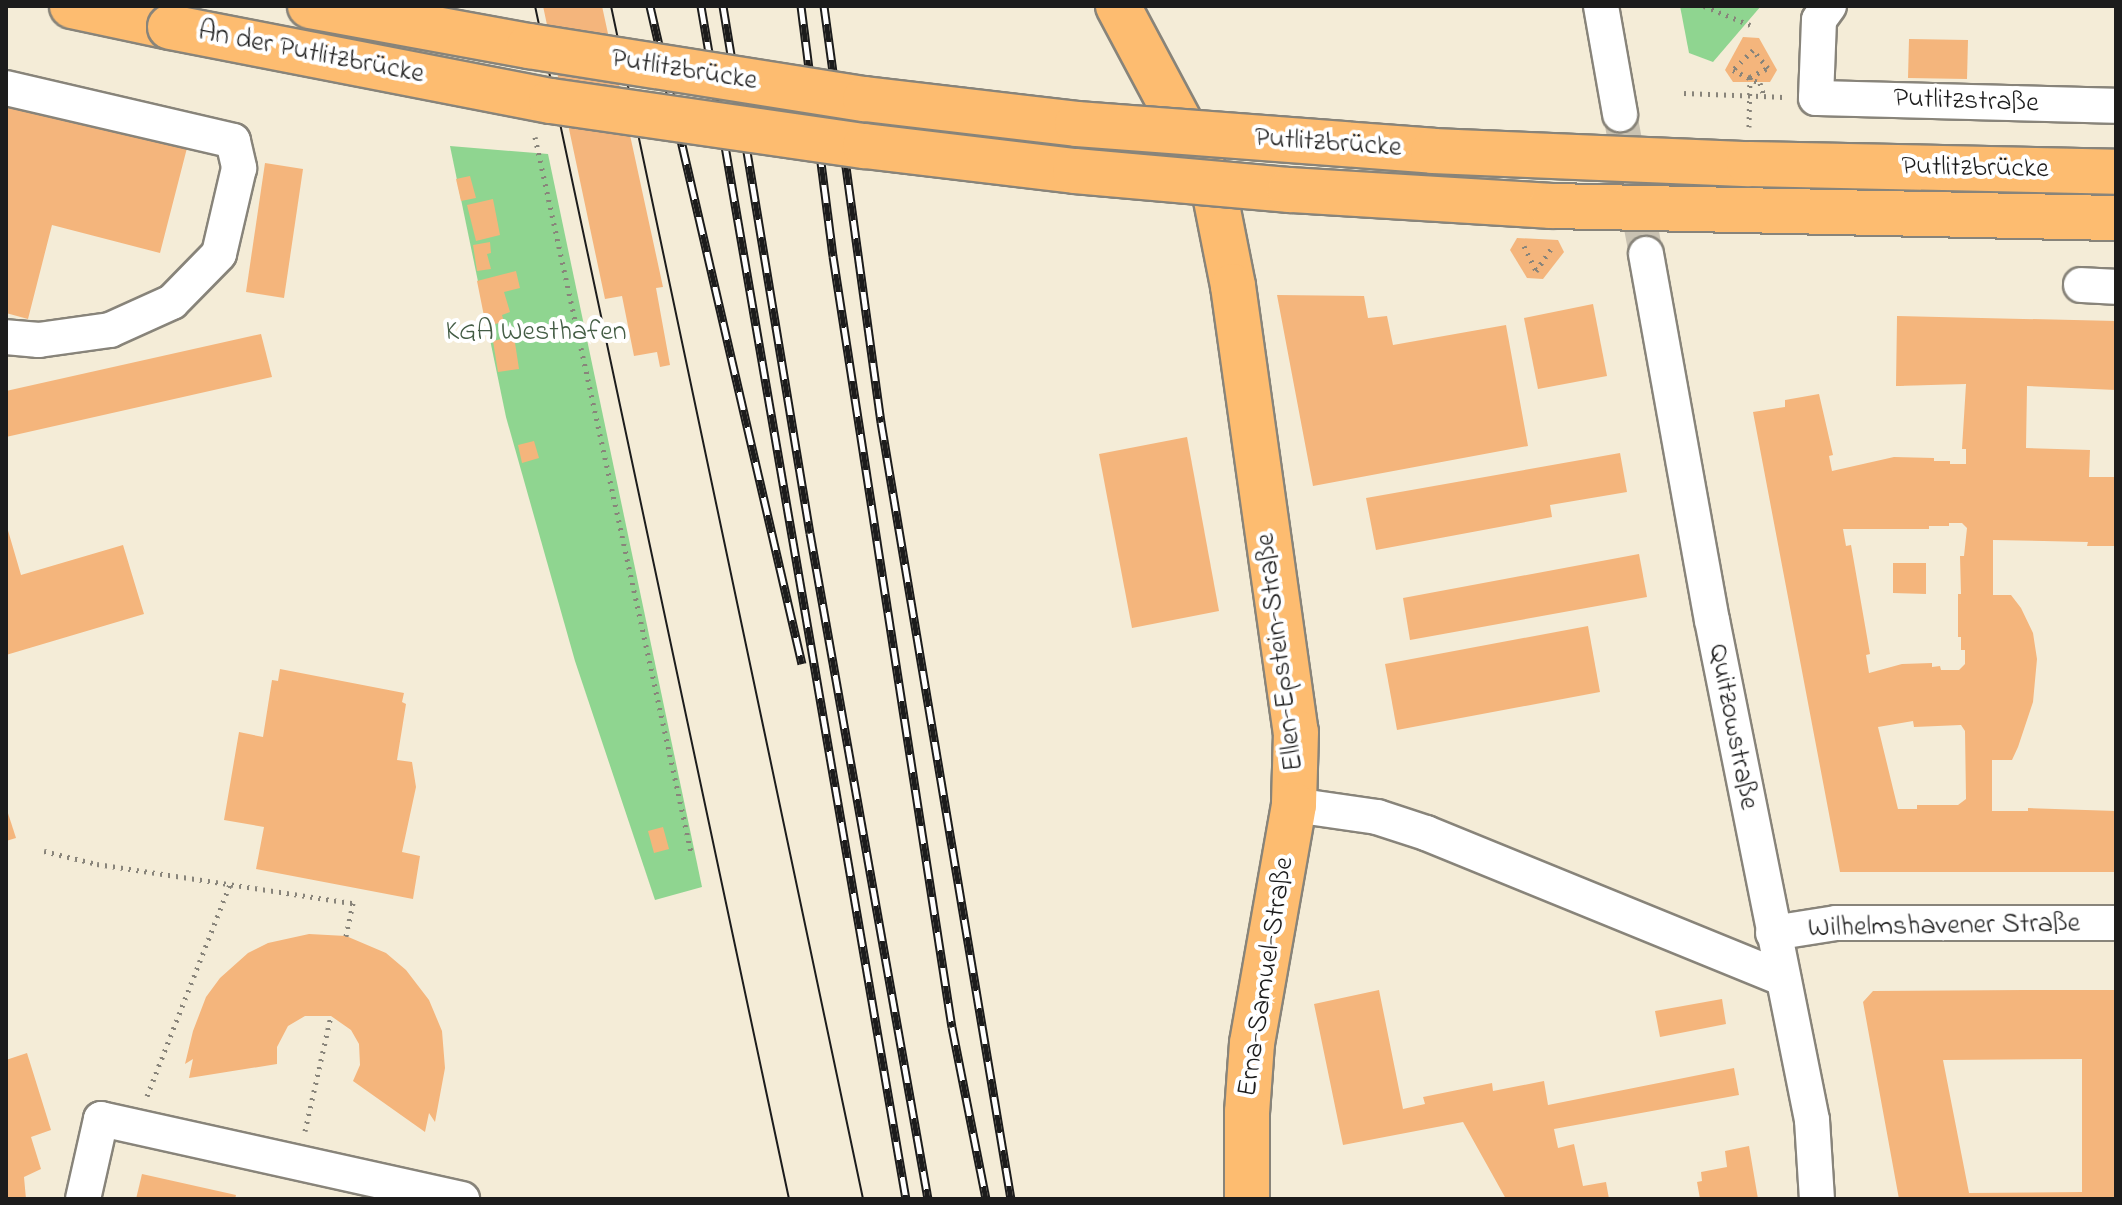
<!DOCTYPE html>
<html>
<head>
<meta charset="utf-8">
<style>
	body { margin:0 }
	#map { position:relative; width:2122px; height:1205px; overflow:hidden; background:#f4ecd7; font-family:"Indie Flower",sans-serif }
	div>[style] { position:absolute }
	.green>* { inset:0; background:#8fd590 }
	.building>* { inset:0; background:#f4b57c }
	.minor-tunnel>* { height:34px; margin-top:-17px; transform-origin:0; background:repeating-linear-gradient(90deg,#c9c2b2 0 34px,transparent 0 51px) }
	.path>* { height:5px; margin-top:-2.5px; transform-origin:0; background:repeating-linear-gradient(90deg,#88847a 0 2px,transparent 0 8px) }
	.roads { filter:drop-shadow(2px 0 #88847a) drop-shadow(-2px 0 #88847a) drop-shadow(0 2px #88847a) drop-shadow(0 -2px #88847a) }
	.minor>* { height:34px; margin:-17px; padding:0 17px; transform-origin:17px; border-radius:17px; background:#fff }
	.major>* { height:44px; margin:-22px; padding:0 22px; transform-origin:22px; border-radius:22px; background:#fdbc70 }
	.tram>* { height:2px; margin:-1px; padding:0 1px; transform-origin:1px; border-radius:1px; background:#1c1c1c }
	.rail>* { height:9px; margin-top:-4.5px; transform-origin:0; background:repeating-linear-gradient(90deg,#fff 0 18px,#1c1c1c 0 36px); box-sizing:border-box; border-block:2px solid #1c1c1c }
	.path-bridge>* { height:5px; margin-top:-2.5px; transform-origin:0; background:repeating-linear-gradient(90deg,#88847a 0 2px,transparent 0 8px) }
	.bridges { filter:drop-shadow(2px 0 #88847a) drop-shadow(-2px 0 #88847a) drop-shadow(0 2px #88847a) drop-shadow(0 -2px #88847a) }
	.major-bridge>* { height:44px; margin:-22px; padding:0 22px; transform-origin:22px; border-radius:22px; background:#fdbc70 }
	span { translate:-50% -50%; white-space:nowrap; text-align:center; line-height:1.15; -webkit-text-stroke:8px #fff; paint-order:stroke }
	.street-label { font-size:28px; color:#1c1c1c }
	.park-label { font-size:28px; color:#445d45 }
	.frame { position:absolute; inset:0; border:8px solid #1c1c1c; pointer-events:none }
</style>
</head>
<body>
<div id="map">
	<div class="green">
		<div style="clip-path:polygon(1680px 6px,1761px 6px,1713px 62px,1689px 53px)"></div>
		<div style="clip-path:polygon(450px 146px,548px 154px,702px 887px,655px 900px,575px 661px,506px 417px)"></div>
	</div>
	<div class="building">
		<div style="clip-path:polygon(543px 6px,602px 6px,663px 287px,656px 288px,670px 365px,660px 367px,657px 352px,634px 356px,622px 296px,605px 299px)"></div>
		<div style="clip-path:polygon(1743px 37px,1759px 38px,1777px 70px,1770px 82px,1733px 82px,1725px 70px)"></div>
		<div style="clip-path:polygon(1909px 39px,1968px 40px,1967px 79px,1908px 78px)"></div>
		<div style="clip-path:polygon(6px 101px,187px 148px,160px 253px,52px 225px,28px 319px,6px 313px)"></div>
		<div style="clip-path:polygon(265px 163px,303px 169px,284px 298px,246px 292px)"></div>
		<div style="clip-path:polygon(470px 176px,476px 198px,461px 201px,456px 179px)"></div>
		<div style="clip-path:polygon(493px 199px,500px 235px,476px 241px,467px 205px)"></div>
		<div style="clip-path:polygon(1517px 238px,1558px 240px,1564px 252px,1543px 279px,1527px 278px,1510px 250px)"></div>
		<div style="clip-path:polygon(490px 242px,491px 253px,487px 254px,491px 269px,477px 271px,473px 245px)"></div>
		<div style="clip-path:polygon(516px 271px,520px 288px,504px 292px,510px 312px,502px 315px,504px 322px,486px 326px,477px 281px)"></div>
		<div style="clip-path:polygon(1277px 295px,1364px 296px,1368px 318px,1387px 316px,1393px 345px,1506px 325px,1528px 446px,1313px 486px)"></div>
		<div style="clip-path:polygon(1593px 304px,1607px 376px,1538px 389px,1524px 318px)"></div>
		<div style="clip-path:polygon(evenodd,1897px 316px,2116px 321px,2116px 390px,2027px 386px,2026px 448px,2090px 450px,2089px 477px,2116px 477px,2116px 546px,2087px 546px,2088px 542px,1993px 540px,1993px 595px,2011px 595px,2021px 608px,2033px 633px,2037px 659px,2033px 702px,2018px 747px,2012px 760px,1992px 760px,1992px 811px,2028px 811px,2028px 808px,2116px 811px,2116px 872px,1840px 872px,1753px 412px,1785px 407px,1785px 400px,1819px 394px,1833px 455px,1829px 456px,1832px 471px,1894px 457px,1934px 458px,1934px 461px,1950px 461px,1950px 464px,1966px 464px,1966px 449px,1962px 449px,1966px 384px,1896px 386px,1897px 316px,1949px 523px,1962px 523px,1967px 528px,1964px 556px,1960px 556px,1961px 594px,1958px 594px,1958px 637px,1961px 637px,1961px 650px,1965px 650px,1965px 664px,1959px 670px,1941px 670px,1940px 666px,1932px 667px,1932px 663px,1902px 664px,1869px 673px,1866px 655px,1870px 654px,1851px 545px,1846px 546px,1843px 529px,1929px 529px,1929px 526px,1949px 526px,1949px 523px,1897px 316px,1913px 721px,1914px 727px,1961px 725px,1965px 731px,1966px 799px,1958px 805px,1917px 805px,1917px 809px,1898px 809px,1878px 727px,1913px 721px)"></div>
		<div style="clip-path:polygon(261px 334px,272px 377px,6px 437px,6px 391px)"></div>
		<div style="clip-path:polygon(514px 336px,519px 369px,498px 372px,493px 341px)"></div>
		<div style="clip-path:polygon(1187px 437px,1219px 611px,1132px 628px,1099px 454px)"></div>
		<div style="clip-path:polygon(534px 441px,539px 458px,522px 463px,518px 445px)"></div>
		<div style="clip-path:polygon(1620px 453px,1627px 492px,1550px 505px,1552px 517px,1376px 550px,1366px 498px)"></div>
		<div style="clip-path:polygon(7px 527px,21px 575px,123px 545px,144px 614px,6px 655px)"></div>
		<div style="clip-path:polygon(1639px 554px,1647px 597px,1410px 640px,1403px 598px)"></div>
		<div style="clip-path:polygon(1893px 563px,1926px 563px,1926px 594px,1893px 593px)"></div>
		<div style="clip-path:polygon(1588px 626px,1600px 692px,1397px 730px,1385px 664px)"></div>
		<div style="clip-path:polygon(280px 669px,404px 693px,402px 702px,406px 704px,397px 760px,412px 762px,416px 787px,402px 852px,420px 856px,413px 899px,256px 869px,264px 827px,224px 820px,239px 732px,263px 737px,272px 680px,278px 681px)"></div>
		<div style="clip-path:polygon(6px 807px,16px 838px,6px 841px)"></div>
		<div style="clip-path:polygon(663px 827px,669px 849px,654px 853px,648px 831px)"></div>
		<div style="clip-path:polygon(309px 934px,346px 936px,386px 953px,406px 970px,429px 1000px,442px 1031px,445px 1068px,435px 1122px,429px 1113px,425px 1132px,353px 1081px,360px 1065px,359px 1044px,351px 1030px,331px 1016px,305px 1016px,288px 1026px,277px 1047px,277px 1064px,189px 1078px,193px 1059px,185px 1064px,193px 1031px,206px 997px,220px 978px,248px 953px,268px 943px)"></div>
		<div style="clip-path:polygon(1379px 990px,1403px 1109px,1425px 1104px,1423px 1097px,1492px 1083px,1493px 1091px,1544px 1081px,1548px 1105px,1734px 1068px,1739px 1095px,1554px 1129px,1558px 1148px,1574px 1144px,1583px 1186px,1606px 1182px,1609px 1199px,1506px 1199px,1463px 1122px,1343px 1145px,1314px 1004px)"></div>
		<div style="clip-path:polygon(evenodd,2024px 990px,2116px 990px,2116px 1199px,1899px 1199px,1863px 1002px,1873px 991px,2024px 990px,2082px 1059px,2082px 1192px,1969px 1193px,1943px 1060px,2082px 1059px)"></div>
		<div style="clip-path:polygon(1722px 999px,1726px 1024px,1660px 1037px,1655px 1011px)"></div>
		<div style="clip-path:polygon(27px 1053px,51px 1130px,31px 1137px,41px 1169px,24px 1177px,26px 1199px,6px 1199px,6px 1060px)"></div>
		<div style="clip-path:polygon(1749px 1146px,1758px 1199px,1700px 1199px,1697px 1182px,1702px 1181px,1701px 1172px,1727px 1167px,1725px 1151px)"></div>
		<div style="clip-path:polygon(142px 1174px,236px 1195px,235px 1199px,136px 1199px)"></div>
	</div>
	<div class="minor-tunnel">
		<div style="left:1620px;top:114px;width:142px;rotate:79.5deg"></div>
	</div>
	<div class="path">
		<div style="left:1704px;top:6px;width:50px;rotate:22.4deg"></div>
		<div style="left:1750px;top:77px;width:20px;rotate:-27deg"></div>
		<div style="left:1768px;top:68px;width:23px;rotate:-130deg"></div>
		<div style="left:1753px;top:50px;width:28px;rotate:135deg"></div>
		<div style="left:1733px;top:70px;width:30px;rotate:26deg"></div>
		<div style="left:1760px;top:83px;width:14px;rotate:73deg"></div>
		<div style="left:1684px;top:93px;width:99px;rotate:2.3deg"></div>
		<div style="left:535px;top:137px;width:732px;rotate:77.69deg"></div>
		<div style="left:1524px;top:246px;width:28px;rotate:64deg"></div>
		<div style="left:44px;top:851px;width:55px;rotate:13.8deg"></div>
		<div style="left:97px;top:864px;width:259px;rotate:8.7deg"></div>
		<div style="left:353px;top:903px;width:34px;rotate:102deg"></div>
		<div style="left:147px;top:1096px;width:230px;rotate:-68.6deg"></div>
		<div style="left:305px;top:1131px;width:118px;rotate:-77.3deg"></div>
	</div>
	<div class="roads">
		<div class="minor">
			<div style="left:1601px;top:6px;width:110px;rotate:80deg"></div>
			<div style="left:1829px;top:6px;width:17px;rotate:126deg"></div>
			<div style="left:1819px;top:20px;width:78px;rotate:92.2deg"></div>
			<div style="left:1816px;top:98px;width:300px;rotate:1.5deg"></div>
			<div style="left:6px;top:88px;width:233px;rotate:13.1deg"></div>
			<div style="left:233px;top:141px;width:28px;rotate:77deg"></div>
			<div style="left:239px;top:168px;width:88px;rotate:103.1deg"></div>
			<div style="left:219px;top:254px;width:67px;rotate:134.4deg"></div>
			<div style="left:172px;top:302px;width:68px;rotate:155.7deg"></div>
			<div style="left:110px;top:330px;width:72px;rotate:172deg"></div>
			<div style="left:39px;top:340px;width:33px;rotate:-175deg"></div>
			<div style="left:1646px;top:254px;width:372px;rotate:79.8deg"></div>
			<div style="left:1712px;top:620px;width:510px;rotate:78.69deg"></div>
			<div style="left:1812px;top:1120px;width:79px;rotate:86.4deg"></div>
			<div style="left:2081px;top:285px;width:35px;rotate:3deg"></div>
			<div style="left:1294px;top:805px;width:84px;rotate:8.2deg"></div>
			<div style="left:1377px;top:817px;width:52px;rotate:18.1deg"></div>
			<div style="left:1426px;top:833px;width:386px;rotate:22.2deg"></div>
			<div style="left:1773px;top:933px;width:64px;rotate:-9deg"></div>
			<div style="left:1836px;top:923px;width:280px"></div>
			<div style="left:83px;top:1199px;width:82px;rotate:-77.3deg"></div>
			<div style="left:101px;top:1119px;width:370px;rotate:12.5deg"></div>
		</div>
		<div class="major">
			<div style="left:72px;top:6px;width:100px;rotate:12.1deg"></div>
			<div style="left:1118px;top:6px;width:163px;rotate:61.9deg"></div>
			<div style="left:1195px;top:150px;width:49px;rotate:66deg"></div>
			<div style="left:1215px;top:195px;width:93px;rotate:78.8deg"></div>
			<div style="left:1233px;top:286px;width:450px;rotate:82deg"></div>
			<div style="left:1296px;top:732px;width:73px;rotate:91.6deg"></div>
			<div style="left:1294px;top:805px;width:242px;rotate:100deg"></div>
			<div style="left:1252px;top:1043px;width:69px;rotate:94.1deg"></div>
			<div style="left:1247px;top:1112px;width:87px;rotate:90deg"></div>
		</div>
	</div>
	<div class="tram">
		<div style="left:535px;top:6px;width:1220px;rotate:77.98deg"></div>
		<div style="left:611px;top:6px;width:1219px;rotate:78.07deg"></div>
	</div>
	<div class="rail">
		<div style="left:650px;top:6px;width:675px;rotate:76.99deg"></div>
		<div style="left:701px;top:6px;width:1210px;rotate:80.25deg"></div>
		<div style="left:723px;top:6px;width:534px;rotate:80.63deg"></div>
		<div style="left:810px;top:533px;width:676px;rotate:79.95deg"></div>
		<div style="left:801px;top:6px;width:252px;rotate:82.7deg"></div>
		<div style="left:833px;top:256px;width:780px;rotate:81.23deg"></div>
		<div style="left:952px;top:1027px;width:175px;rotate:78.8deg"></div>
		<div style="left:824px;top:6px;width:420px;rotate:82.2deg"></div>
		<div style="left:881px;top:422px;width:788px;rotate:80.5deg"></div>
	</div>
	<div class="path-bridge">
		<div style="left:1749px;top:127px;width:50px;rotate:-88.9deg"></div>
		<div style="left:1536px;top:271px;width:30px;rotate:-56deg"></div>
	</div>
	<div class="bridges">
		<div class="major-bridge">
			<div style="left:310px;top:6px;width:223px;rotate:10.4deg"></div>
			<div style="left:529px;top:46px;width:340px;rotate:9deg"></div>
			<div style="left:865px;top:99px;width:213px;rotate:6.7deg"></div>
			<div style="left:1077px;top:124px;width:357px;rotate:4.3deg"></div>
			<div style="left:1433px;top:151px;width:316px;rotate:2.4deg"></div>
			<div style="left:1749px;top:164px;width:367px;rotate:1.2deg"></div>
			<div style="left:170px;top:27px;width:388px;rotate:11deg"></div>
			<div style="left:551px;top:101px;width:317px;rotate:8.2deg"></div>
			<div style="left:865px;top:146px;width:211px;rotate:6.8deg"></div>
			<div style="left:1075px;top:171px;width:216px;rotate:5.1deg"></div>
			<div style="left:1290px;top:190px;width:261px;rotate:3.5deg"></div>
			<div style="left:1551px;top:206px;width:565px;rotate:1.22deg"></div>
		</div>
	</div>
	<div class="street-label">
		<span style="left:311px;top:54px;rotate:11deg">An der Putlitzbrücke</span>
		<span style="left:684px;top:71px;rotate:9deg">Putlitzbrücke</span>
		<span style="left:1966px;top:102px;rotate:2deg">Putlitzstraße</span>
		<span style="left:1328px;top:144px;rotate:4deg">Putlitzbrücke</span>
		<span style="left:1975px;top:169px;rotate:1deg">Putlitzbrücke</span>
		<span style="left:1281px;top:652px;rotate:-97deg">Ellen-Epstein-Straße</span>
		<span style="left:1732px;top:727px;rotate:79deg">Quitzowstraße</span>
		<span style="left:1944px;top:927px;rotate:-1deg">Wilhelmshavener Straße</span>
		<span style="left:1267px;top:977px;rotate:-81deg">Erna-Samuel-Straße</span>
	</div>
	<div class="park-label">
		<span style="left:536px;top:333px">KGA Westhafen</span>
	</div>
	<div class="frame"></div>
</div>
</body>
</html>
